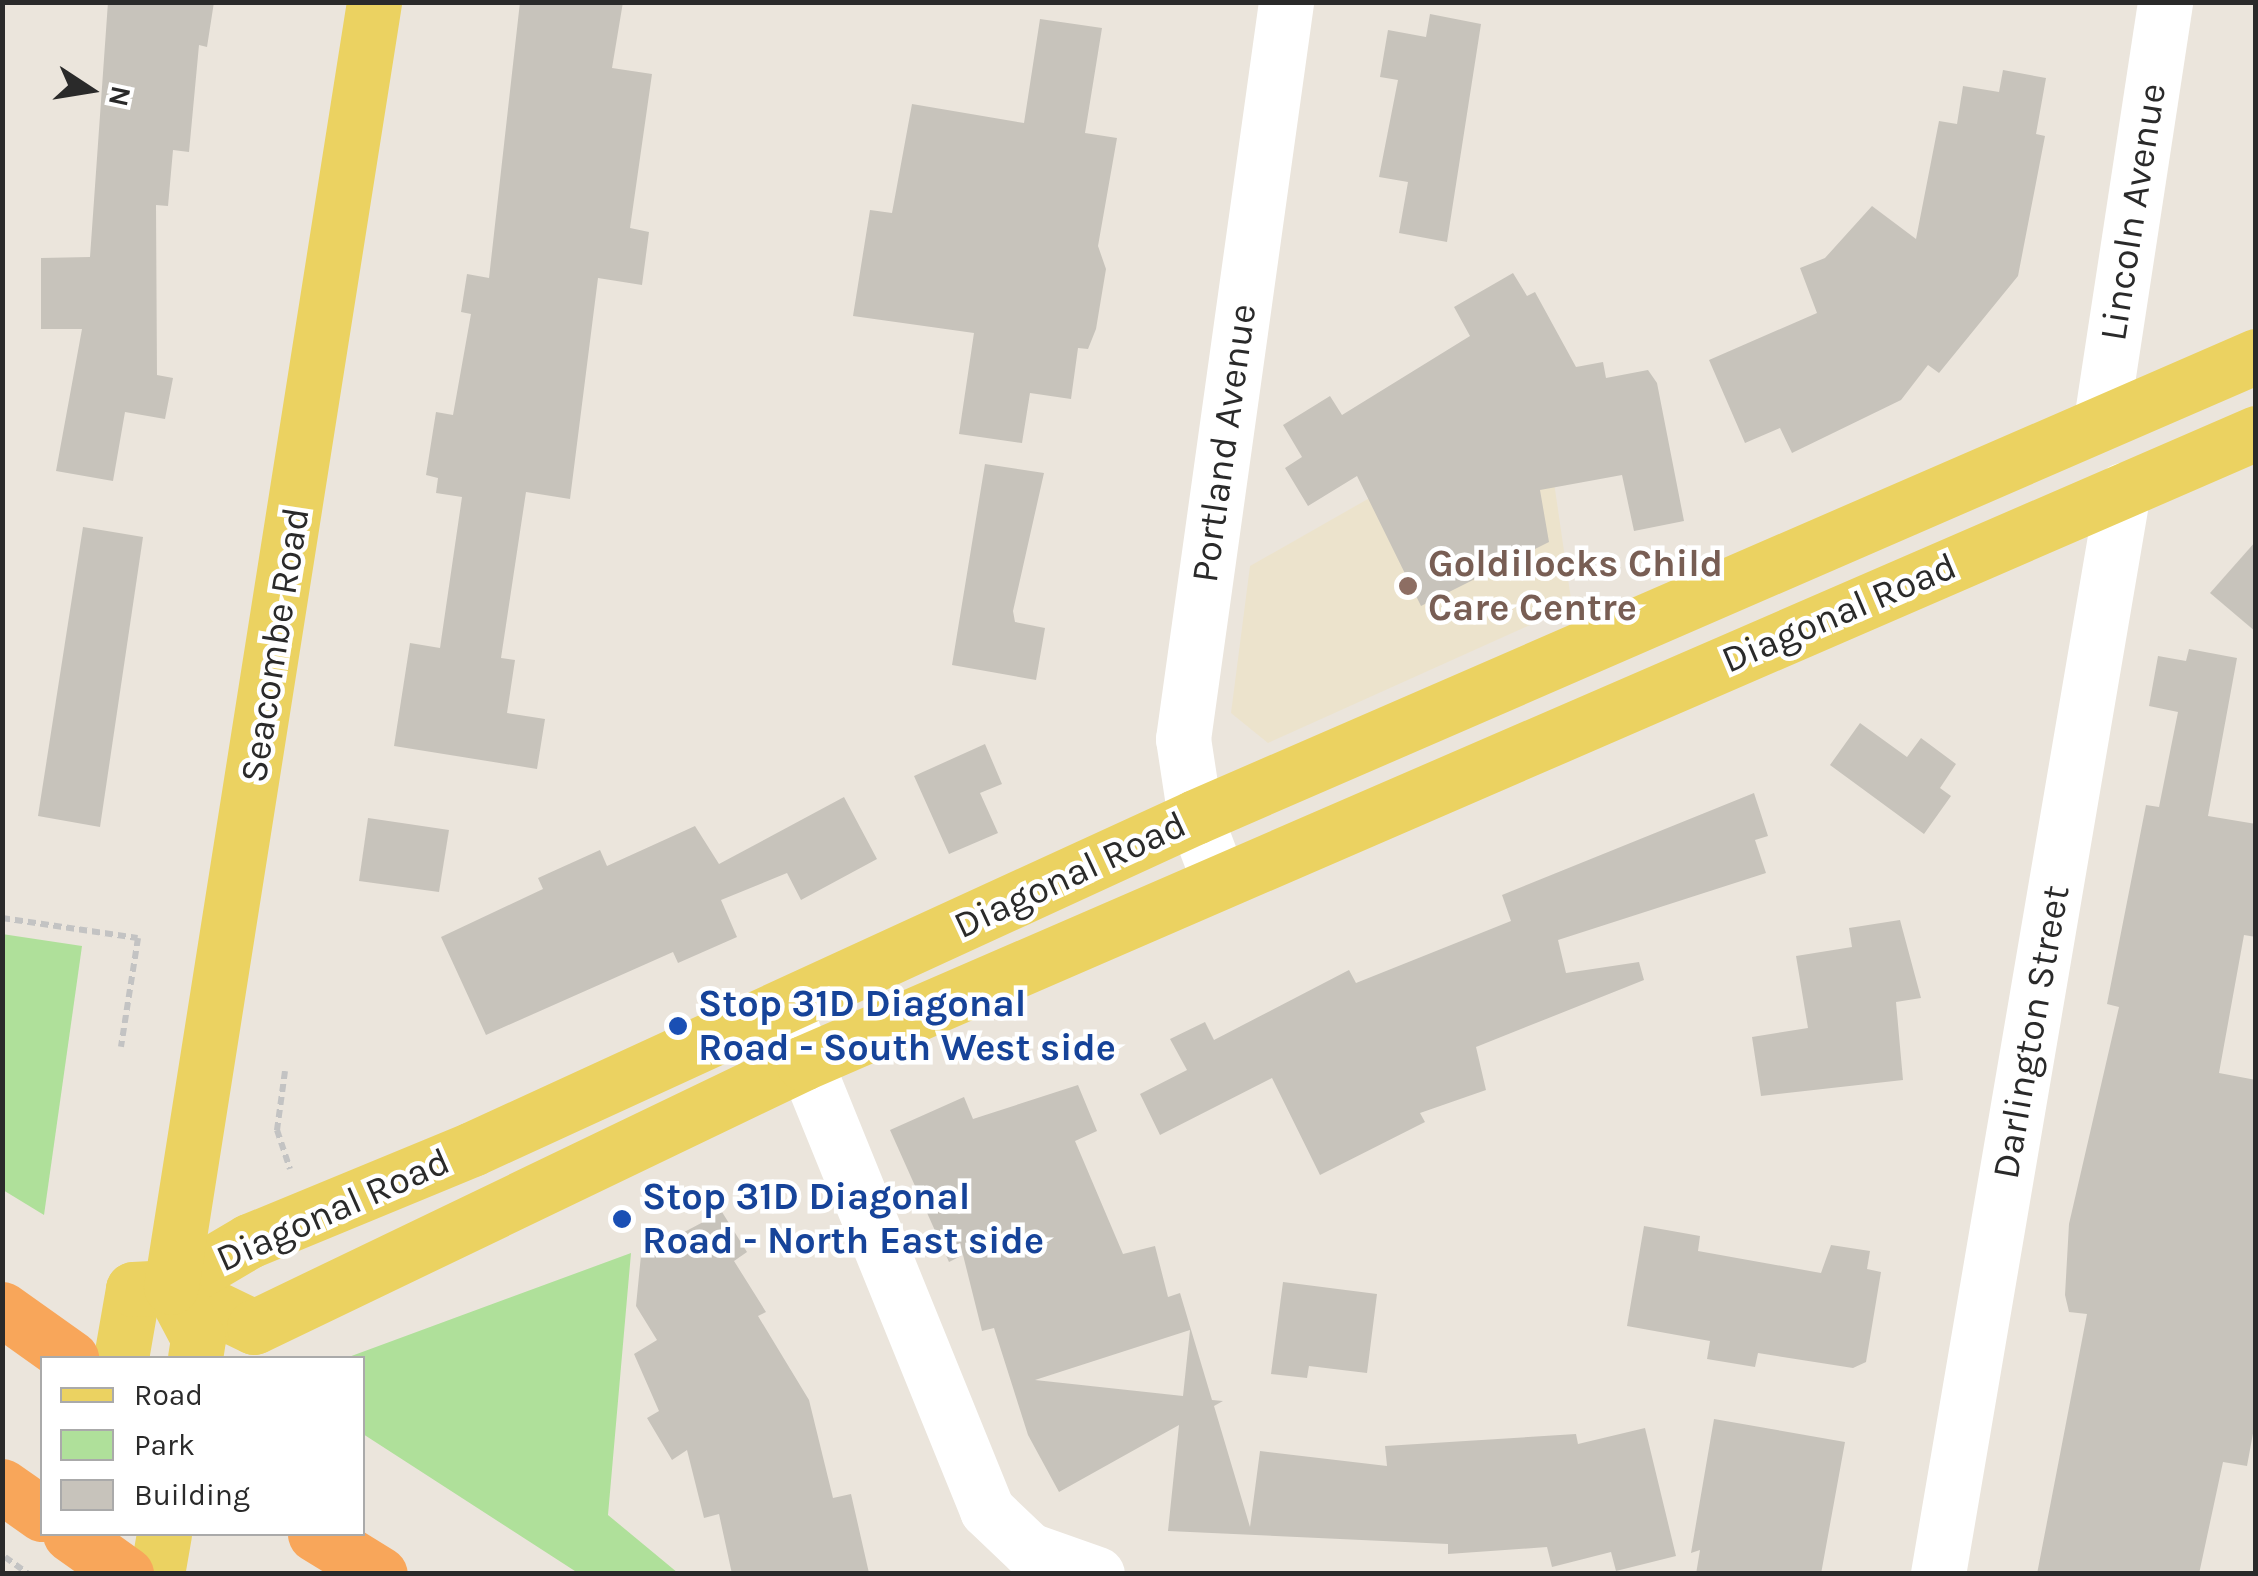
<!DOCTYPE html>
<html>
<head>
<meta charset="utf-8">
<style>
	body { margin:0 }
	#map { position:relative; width:2258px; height:1576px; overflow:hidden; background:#ebe5dc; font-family:Karla,sans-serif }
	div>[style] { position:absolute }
	.education>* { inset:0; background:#ece3cc }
	.green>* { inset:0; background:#afe09a }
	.building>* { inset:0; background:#c7c3bb }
	.path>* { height:6px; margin-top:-3px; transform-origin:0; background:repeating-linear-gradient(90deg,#c3c3c3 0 8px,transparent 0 13px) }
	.minor>* { height:55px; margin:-27.5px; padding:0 27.5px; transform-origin:27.5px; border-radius:27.5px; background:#fff }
	.major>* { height:55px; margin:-27.5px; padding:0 27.5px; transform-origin:27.5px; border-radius:27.5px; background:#ebd261 }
	.highway>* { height:55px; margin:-27.5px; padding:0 27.5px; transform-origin:27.5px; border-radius:27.5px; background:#f8a65a }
	.dots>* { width:28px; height:28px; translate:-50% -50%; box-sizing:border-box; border:5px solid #fff; border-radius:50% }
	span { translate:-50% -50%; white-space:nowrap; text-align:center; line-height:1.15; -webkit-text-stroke:9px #fff; paint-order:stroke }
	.street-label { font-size:38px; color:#2a2a2a }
	.education-label { font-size:38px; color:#785e54; font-weight:700 }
	.left { translate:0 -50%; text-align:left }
	.transit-label { font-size:38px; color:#164399; font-weight:700 }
	.frame { position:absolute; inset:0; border:5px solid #2a2a2a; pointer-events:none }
	.legend { position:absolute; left:40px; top:1356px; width:325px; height:180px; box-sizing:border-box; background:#fff; border:2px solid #aaa; margin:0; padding:12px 18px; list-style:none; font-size:30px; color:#2a2a2a }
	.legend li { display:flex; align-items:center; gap:20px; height:50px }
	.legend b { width:50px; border:2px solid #aaa }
	.north { position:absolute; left:40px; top:40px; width:100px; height:100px; -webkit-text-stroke:8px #fff; paint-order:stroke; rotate:102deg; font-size:28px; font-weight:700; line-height:40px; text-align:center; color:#2a2a2a }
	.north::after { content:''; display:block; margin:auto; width:35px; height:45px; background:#2a2a2a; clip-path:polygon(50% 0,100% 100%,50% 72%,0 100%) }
</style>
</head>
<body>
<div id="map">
	<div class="education">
		<div style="clip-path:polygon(1542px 400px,1572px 606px,1268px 743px,1231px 713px,1250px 566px)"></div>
	</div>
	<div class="green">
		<div style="clip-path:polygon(2px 934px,82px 946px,44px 1215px,3px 1190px)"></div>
		<div style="clip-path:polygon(631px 1253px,608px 1515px,678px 1573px,578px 1573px,363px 1434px,362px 1358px,346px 1358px)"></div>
	</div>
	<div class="building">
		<div style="clip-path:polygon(108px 2px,214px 2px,207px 47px,199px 45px,189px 152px,173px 150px,168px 206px,156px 205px,157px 375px,173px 378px,165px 419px,125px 412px,113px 481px,56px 471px,82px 329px,41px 329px,41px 258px,90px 257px)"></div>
		<div style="clip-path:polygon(520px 2px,623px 2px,612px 68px,652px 74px,630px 228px,649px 232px,642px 285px,598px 278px,570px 499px,526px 492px,501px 658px,515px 660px,507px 713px,545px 719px,537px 769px,394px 746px,410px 643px,440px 648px,462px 497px,436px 493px,438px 478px,426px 475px,436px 412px,453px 415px,471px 314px,461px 312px,467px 274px,489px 278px)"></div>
		<div style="clip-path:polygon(1430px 14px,1481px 24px,1447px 242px,1399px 233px,1408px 182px,1379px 177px,1398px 80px,1380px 77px,1388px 30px,1426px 37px)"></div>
		<div style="clip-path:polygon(1040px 19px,1102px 28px,1085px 133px,1117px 138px,1098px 246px,1106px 269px,1096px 329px,1088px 349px,1078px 348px,1071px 399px,1030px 393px,1022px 443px,959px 434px,974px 333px,853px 316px,870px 210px,892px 213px,912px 104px,1024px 123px)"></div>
		<div style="clip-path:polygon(2003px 70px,2046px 78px,2036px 134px,2045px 136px,2018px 276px,1939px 373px,1928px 365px,1901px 400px,1792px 453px,1780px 428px,1745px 443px,1709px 360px,1817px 313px,1800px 268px,1825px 258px,1872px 206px,1916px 239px,1939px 121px,1957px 124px,1963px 86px,1999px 92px)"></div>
		<div style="clip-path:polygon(1513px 273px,1527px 296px,1535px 292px,1576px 367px,1603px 362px,1606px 378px,1648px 370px,1657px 383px,1684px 521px,1634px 531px,1622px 475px,1540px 490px,1549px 542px,1421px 606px,1357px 476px,1308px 506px,1285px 468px,1302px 457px,1283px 425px,1330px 396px,1342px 415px,1470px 336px,1454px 307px)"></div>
		<div style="clip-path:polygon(985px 464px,1044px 473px,1013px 611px,1015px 622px,1045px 628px,1036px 680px,952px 665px)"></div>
		<div style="clip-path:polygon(83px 527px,143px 537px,100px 827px,38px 816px)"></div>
		<div style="clip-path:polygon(2256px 541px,2256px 632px,2210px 593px)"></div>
		<div style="clip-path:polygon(2189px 649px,2237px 658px,2208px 816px,2256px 824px,2256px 937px,2244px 935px,2219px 1073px,2256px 1080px,2256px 1417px,2247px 1466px,2223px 1462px,2199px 1574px,2037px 1574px,2087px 1314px,2069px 1312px,2065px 1295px,2069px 1224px,2119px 1007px,2107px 1004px,2146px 805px,2159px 807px,2178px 712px,2149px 706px,2158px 656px,2186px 661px)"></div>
		<div style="clip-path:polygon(1860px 723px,1907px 757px,1921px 738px,1956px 764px,1940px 788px,1951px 796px,1924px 834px,1830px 765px)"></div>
		<div style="clip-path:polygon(985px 744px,1002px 784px,980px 793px,998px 833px,949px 854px,914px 776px)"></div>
		<div style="clip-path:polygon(1754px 793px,1768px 836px,1755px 840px,1766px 873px,1558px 940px,1566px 973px,1639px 962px,1644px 980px,1476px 1047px,1486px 1090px,1420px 1113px,1425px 1122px,1320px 1175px,1272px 1078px,1160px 1135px,1140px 1094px,1187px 1070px,1170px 1039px,1205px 1022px,1214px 1040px,1349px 970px,1356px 983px,1511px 921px,1502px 895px)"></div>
		<div style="clip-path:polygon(844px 797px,877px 859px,801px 900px,787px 873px,721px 900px,737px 937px,678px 963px,673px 952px,486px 1035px,441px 937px,543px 889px,538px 878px,600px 850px,607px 866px,695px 826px,719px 864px)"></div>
		<div style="clip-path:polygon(368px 818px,449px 830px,439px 892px,359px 881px)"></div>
		<div style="clip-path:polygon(1900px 920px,1921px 998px,1896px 1002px,1903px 1080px,1761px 1096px,1752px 1037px,1808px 1028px,1796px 956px,1852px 947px,1849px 928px)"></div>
		<div style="clip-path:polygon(evenodd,1078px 1085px,1097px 1131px,1075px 1141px,1123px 1254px,1155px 1246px,1168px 1297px,1180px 1293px,1212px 1400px,1223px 1401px,1214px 1406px,1250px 1527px,1260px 1451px,1387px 1466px,1385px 1446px,1576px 1434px,1578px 1444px,1645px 1428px,1676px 1556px,1616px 1571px,1611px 1552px,1552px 1567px,1547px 1547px,1448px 1554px,1448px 1544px,1168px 1531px,1179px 1425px,1059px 1492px,1028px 1435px,994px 1328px,982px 1331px,963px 1255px,949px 1262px,890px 1130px,964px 1097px,973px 1119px,1078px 1085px,1190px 1330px,1183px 1396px,1035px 1380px,1190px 1330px)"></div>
		<div style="clip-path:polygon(722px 1212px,747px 1252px,734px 1261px,766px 1312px,758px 1316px,809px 1400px,833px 1498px,851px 1494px,869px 1573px,732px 1574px,719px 1514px,704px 1518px,687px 1450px,672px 1460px,647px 1418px,659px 1411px,634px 1354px,657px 1340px,636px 1306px,641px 1255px)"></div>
		<div style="clip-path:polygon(1644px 1226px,1700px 1236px,1698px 1251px,1821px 1273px,1831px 1245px,1870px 1251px,1867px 1269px,1881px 1272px,1866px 1362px,1853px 1368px,1758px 1353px,1755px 1367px,1707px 1359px,1710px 1341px,1627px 1326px)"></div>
		<div style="clip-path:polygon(1283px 1282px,1377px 1294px,1367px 1373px,1309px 1366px,1307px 1378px,1271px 1374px)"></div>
		<div style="clip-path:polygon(1714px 1419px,1845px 1442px,1821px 1574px,1696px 1574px,1700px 1550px,1691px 1553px)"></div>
	</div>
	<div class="path">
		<div style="left:2px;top:918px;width:137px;rotate:8.4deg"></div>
		<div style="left:138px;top:938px;width:110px;rotate:98.9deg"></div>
		<div style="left:285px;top:1071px;width:60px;rotate:97.7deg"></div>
		<div style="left:277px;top:1130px;width:41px;rotate:71.6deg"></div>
		<div style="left:5px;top:1557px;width:29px;rotate:36deg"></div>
	</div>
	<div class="minor">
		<div style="left:2101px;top:421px;width:424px;rotate:-81.3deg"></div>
		<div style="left:1219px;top:880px;width:67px;rotate:-110.9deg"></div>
		<div style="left:1195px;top:817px;width:79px;rotate:-98.7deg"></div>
		<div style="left:1183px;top:739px;width:744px;rotate:-82.04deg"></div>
		<div style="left:783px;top:1007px;width:543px;rotate:67.92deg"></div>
		<div style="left:987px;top:1510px;width:58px;rotate:43.6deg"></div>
		<div style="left:1029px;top:1550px;width:72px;rotate:19.4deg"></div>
		<div style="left:1938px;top:1574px;width:1100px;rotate:-80.31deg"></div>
	</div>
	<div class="major">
		<div style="left:171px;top:1287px;width:92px;rotate:25.7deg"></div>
		<div style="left:254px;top:1327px;width:609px;rotate:-25.68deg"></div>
		<div style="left:803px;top:1063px;width:1584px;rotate:-23.44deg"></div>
		<div style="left:121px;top:1358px;width:70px;rotate:-80.1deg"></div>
		<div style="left:133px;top:1289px;width:38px;rotate:-3deg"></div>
		<div style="left:171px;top:1287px;width:91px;rotate:-30.5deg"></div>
		<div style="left:249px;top:1241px;width:241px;rotate:-22.4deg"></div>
		<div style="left:472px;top:1149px;width:796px;rotate:-24.66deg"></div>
		<div style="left:1195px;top:817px;width:1157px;rotate:-23.48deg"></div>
		<div style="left:195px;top:1358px;width:20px;rotate:-81deg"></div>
		<div style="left:198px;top:1338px;width:58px;rotate:-117.9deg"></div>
		<div style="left:171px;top:1287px;width:1301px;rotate:-81.02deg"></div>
		<div style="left:157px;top:1574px;width:41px;rotate:-80.1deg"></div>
	</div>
	<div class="highway">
		<div style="left:2px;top:1309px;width:85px;rotate:35.4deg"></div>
		<div style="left:2px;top:1486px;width:49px;rotate:35deg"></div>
		<div style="left:70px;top:1534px;width:69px;rotate:35.5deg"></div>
		<div style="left:315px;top:1534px;width:76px;rotate:31.6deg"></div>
	</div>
	<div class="dots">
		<div style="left:1408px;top:586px;background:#8d6e63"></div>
		<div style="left:678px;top:1026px;background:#1a4fb4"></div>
		<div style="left:622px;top:1219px;background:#1a4fb4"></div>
	</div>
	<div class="street-label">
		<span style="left:2133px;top:212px;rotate:-81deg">Lincoln Avenue</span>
		<span style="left:1224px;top:443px;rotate:-82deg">Portland Avenue</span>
		<span style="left:1839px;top:613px;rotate:-23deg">Diagonal Road</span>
		<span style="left:275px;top:645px;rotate:-81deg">Seacombe Road</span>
		<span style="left:1070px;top:875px;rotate:-25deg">Diagonal Road</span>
		<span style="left:2031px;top:1032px;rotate:-80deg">Darlington Street</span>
		<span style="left:333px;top:1210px;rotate:-24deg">Diagonal Road</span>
	</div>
	<div class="education-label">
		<span class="left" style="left:1428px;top:586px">Goldilocks Child<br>Care Centre</span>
	</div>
	<div class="transit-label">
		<span class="left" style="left:698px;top:1026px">Stop 31D Diagonal<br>Road - South West side</span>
		<span class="left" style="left:642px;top:1219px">Stop 31D Diagonal<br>Road - North East side</span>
	</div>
	<div class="frame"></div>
	<ul class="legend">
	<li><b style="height:12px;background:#ebd261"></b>Road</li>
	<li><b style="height:28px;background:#afe09a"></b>Park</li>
	<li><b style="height:28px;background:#c7c3bb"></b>Building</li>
	</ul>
	<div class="north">N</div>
</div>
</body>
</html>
